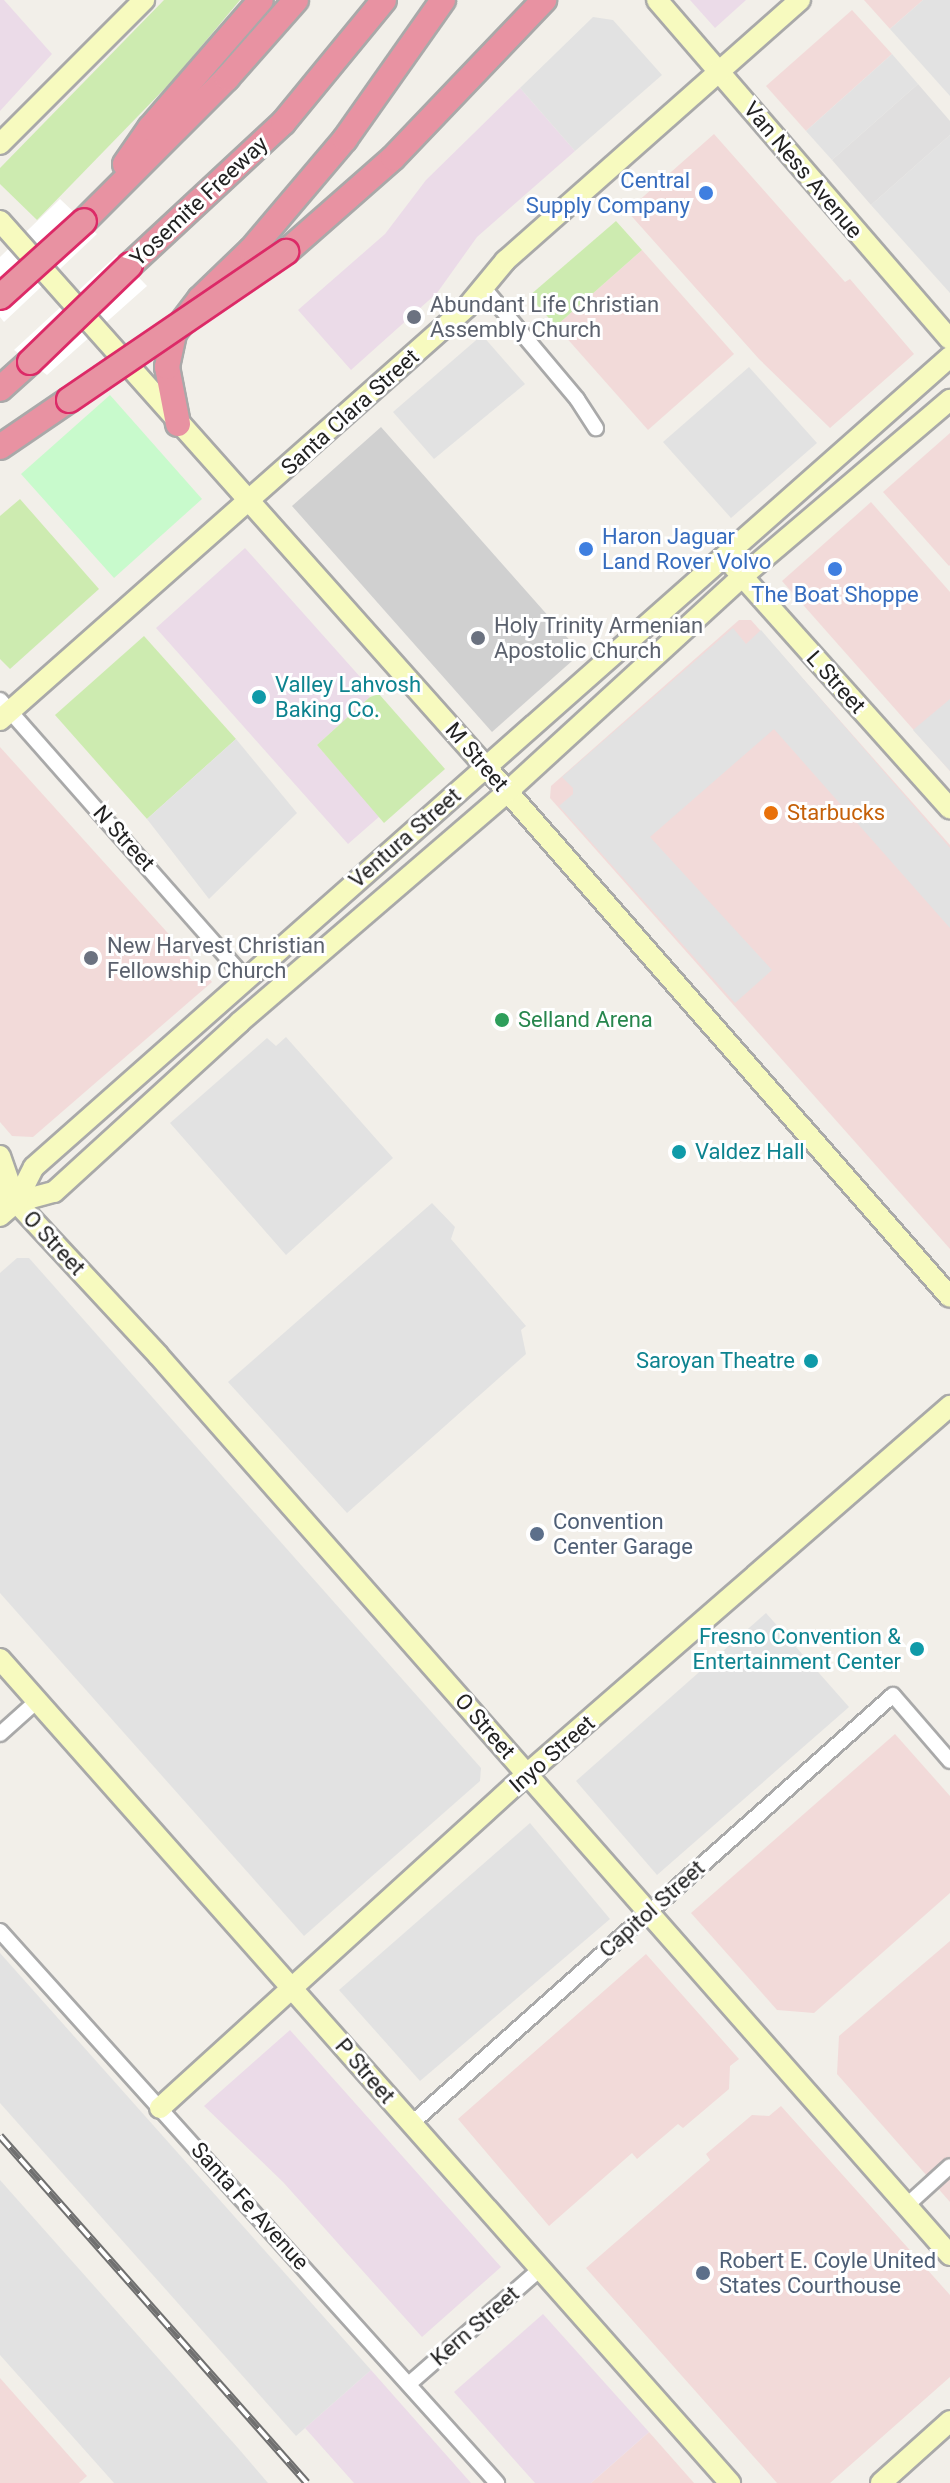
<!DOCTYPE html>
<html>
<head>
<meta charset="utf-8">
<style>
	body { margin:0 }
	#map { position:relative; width:950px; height:2483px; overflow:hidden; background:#f2efe9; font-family:Roboto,sans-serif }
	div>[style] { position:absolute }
	.residential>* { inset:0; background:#e0dfdf }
	.commercial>* { inset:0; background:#f2dad9 }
	.industrial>* { inset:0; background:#ebdbe8 }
	.religious>* { inset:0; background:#d0d0d0 }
	.grass>* { inset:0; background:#cdebb0 }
	.park>* { inset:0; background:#c8facc }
	.parking>* { inset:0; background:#e2e2e2 }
	.pier>* { inset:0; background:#fff }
	.roads { filter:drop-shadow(2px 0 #a9a9a9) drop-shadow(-2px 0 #a9a9a9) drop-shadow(0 2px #a9a9a9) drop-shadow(0 -2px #a9a9a9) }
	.street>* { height:14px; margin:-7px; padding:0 7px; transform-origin:7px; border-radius:7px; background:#fff }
	.secondary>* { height:20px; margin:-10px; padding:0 10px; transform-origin:10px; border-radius:10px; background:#f7fabf }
	.highway>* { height:24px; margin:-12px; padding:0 12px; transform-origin:12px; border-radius:12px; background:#e892a2 }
	.rail>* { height:8px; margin-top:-4px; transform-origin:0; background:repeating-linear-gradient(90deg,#fff 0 15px,#707070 0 30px); box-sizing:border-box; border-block:2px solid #707070 }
	.bridges { filter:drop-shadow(2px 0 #dc2a67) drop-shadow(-2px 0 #dc2a67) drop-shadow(0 2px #dc2a67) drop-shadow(0 -2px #dc2a67) }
	.highway-bridge>* { height:24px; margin:-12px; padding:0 12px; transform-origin:12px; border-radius:12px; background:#e892a2 }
	.dots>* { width:22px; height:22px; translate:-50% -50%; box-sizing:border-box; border:4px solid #fff; border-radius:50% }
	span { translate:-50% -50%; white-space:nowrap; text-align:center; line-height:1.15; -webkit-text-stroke:6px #fff; paint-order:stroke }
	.street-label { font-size:22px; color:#222 }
	.shop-label { font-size:22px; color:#366cbe }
	.right { translate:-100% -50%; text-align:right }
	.left { translate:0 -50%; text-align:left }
	.worship-label { font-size:22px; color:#5b616d }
	.culture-label { font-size:22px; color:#0d838f }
	.food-label { font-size:22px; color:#c56008 }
	.leisure-label { font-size:22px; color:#27864d }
	.service-label { font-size:22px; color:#4e5e75 }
</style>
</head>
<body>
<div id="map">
	<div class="residential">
		<div style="clip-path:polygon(918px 84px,950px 121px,950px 135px,871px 205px,832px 160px)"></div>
	</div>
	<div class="commercial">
		<div style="clip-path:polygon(864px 0,923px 0,890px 29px)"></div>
		<div style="clip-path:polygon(852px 10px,892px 54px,806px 131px,766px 86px)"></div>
		<div style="clip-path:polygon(714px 134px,845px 282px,850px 279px,914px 354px,830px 428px,759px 359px,627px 211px)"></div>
		<div style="clip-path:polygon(642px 250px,734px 354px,648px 430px,556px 326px)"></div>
		<div style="clip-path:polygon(950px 433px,950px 565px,949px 566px,883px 492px)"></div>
		<div style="clip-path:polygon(871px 502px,950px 592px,950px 771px,782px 581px)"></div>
		<div style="clip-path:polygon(739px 620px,751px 620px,950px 845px,950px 1249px,550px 798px,551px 786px)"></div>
		<div style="clip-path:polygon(0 747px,212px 982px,33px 1137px,12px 1136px,0 1122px)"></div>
		<div style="clip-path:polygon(895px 1734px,950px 1796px,950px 1893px,814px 2013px,777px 2010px,691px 1913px)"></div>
		<div style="clip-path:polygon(950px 1941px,950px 2202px,837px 2074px,839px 2036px)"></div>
		<div style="clip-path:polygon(646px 1954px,739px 2059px,730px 2066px,729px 2089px,683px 2128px,678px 2124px,637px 2159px,632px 2153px,549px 2226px,458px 2119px)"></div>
		<div style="clip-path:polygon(781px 2106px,950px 2295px,950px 2377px,830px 2483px,777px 2483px,586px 2268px,710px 2160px,706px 2154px,752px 2115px,769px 2116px)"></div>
		<div style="clip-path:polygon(0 2378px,87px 2476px,79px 2483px,0 2483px)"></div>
		<div style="clip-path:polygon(649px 2432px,694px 2483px,591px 2483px)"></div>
	</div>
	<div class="industrial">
		<div style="clip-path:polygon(0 0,4px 0,52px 54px,0 111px)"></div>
		<div style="clip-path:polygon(690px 0,746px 0,715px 28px)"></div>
		<div style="clip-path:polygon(520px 88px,575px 151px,477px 237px,437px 293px,351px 370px,298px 310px,385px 234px,426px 180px)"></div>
		<div style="clip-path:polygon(245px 548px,362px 679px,359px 685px,370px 697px,317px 745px,380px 816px,348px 844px,156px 628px)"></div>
		<div style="clip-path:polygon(290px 2030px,501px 2267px,422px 2337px,283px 2182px,204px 2106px)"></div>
		<div style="clip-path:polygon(543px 2314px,649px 2432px,591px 2483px,535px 2483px,454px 2392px)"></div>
		<div style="clip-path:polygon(371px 2370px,471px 2483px,354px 2483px,305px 2428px)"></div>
	</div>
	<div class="religious">
		<div style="clip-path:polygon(381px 427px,581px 653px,492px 732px,292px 506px)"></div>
	</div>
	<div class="grass">
		<div style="clip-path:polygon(164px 0,240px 0,174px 79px,37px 220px,0 184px,0 168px)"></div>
		<div style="clip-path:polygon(616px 221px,642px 250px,556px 326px,529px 296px)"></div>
		<div style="clip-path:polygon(20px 499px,99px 589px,10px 669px,0 659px,0 516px)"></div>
		<div style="clip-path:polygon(144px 636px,236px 739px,147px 819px,55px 715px)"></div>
		<div style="clip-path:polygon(379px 694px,445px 769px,384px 823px,317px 745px,370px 697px)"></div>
	</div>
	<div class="park">
		<div style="clip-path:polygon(110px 395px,202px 499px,114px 578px,21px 474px)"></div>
	</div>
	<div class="parking">
		<div style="clip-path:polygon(923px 0,950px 0,950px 96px,890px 29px)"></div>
		<div style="clip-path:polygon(593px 17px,613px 20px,662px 75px,575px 151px,520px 88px)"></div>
		<div style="clip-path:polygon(892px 54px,918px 84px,832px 160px,806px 131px)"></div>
		<div style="clip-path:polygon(950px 135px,950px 293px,871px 205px)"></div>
		<div style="clip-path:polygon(482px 335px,525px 384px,434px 459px,393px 412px)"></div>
		<div style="clip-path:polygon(749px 367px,817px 443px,731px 518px,663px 442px)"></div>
		<div style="clip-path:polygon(733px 628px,746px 644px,761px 630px,950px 848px,950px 928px,774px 729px,650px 837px,772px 970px,735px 1003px,559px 806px,573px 794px,573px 788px,562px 777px)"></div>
		<div style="clip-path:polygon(950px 699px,950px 771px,913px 730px)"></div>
		<div style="clip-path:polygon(236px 739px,297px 813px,209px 899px,147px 819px)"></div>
		<div style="clip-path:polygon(286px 1037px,393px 1158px,286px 1255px,170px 1123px,267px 1038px,276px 1046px)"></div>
		<div style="clip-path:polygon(432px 1203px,455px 1227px,451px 1239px,526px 1326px,521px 1330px,526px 1354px,347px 1513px,228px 1382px)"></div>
		<div style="clip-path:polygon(17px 1258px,29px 1258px,481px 1768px,480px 1781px,304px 1936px,0 1593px,0 1273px)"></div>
		<div style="clip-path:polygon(766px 1613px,849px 1707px,657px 1875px,576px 1781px)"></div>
		<div style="clip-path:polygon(530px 1823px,610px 1919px,420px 2081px,339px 1990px)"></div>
		<div style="clip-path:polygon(0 1953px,371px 2370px,296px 2436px,0 2103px)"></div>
		<div style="clip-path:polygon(0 2180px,238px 2448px,268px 2483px,114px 2483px,0 2355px)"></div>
	</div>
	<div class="pier">
		<div style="clip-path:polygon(60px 199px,97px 234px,4px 322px,0 317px,0 257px)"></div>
		<div style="clip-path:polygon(117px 255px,147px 286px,47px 375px,14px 350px)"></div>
	</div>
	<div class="roads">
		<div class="street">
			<div style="left:483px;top:287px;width:146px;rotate:50deg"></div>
			<div style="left:577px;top:399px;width:35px;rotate:57deg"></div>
			<div style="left:0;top:700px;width:371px;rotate:48.6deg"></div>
			<div style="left:0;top:1734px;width:50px;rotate:-41.7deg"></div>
			<div style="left:0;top:1931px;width:743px;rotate:48deg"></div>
			<div style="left:411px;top:2124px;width:645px;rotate:-41.67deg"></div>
			<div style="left:893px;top:1695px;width:87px;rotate:49.2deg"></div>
			<div style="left:906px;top:2206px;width:59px;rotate:-42.3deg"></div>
			<div style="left:410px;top:2383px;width:173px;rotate:-41.2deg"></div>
		</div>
		<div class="secondary">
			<div style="left:657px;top:0;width:448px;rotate:49.2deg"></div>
			<div style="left:0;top:144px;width:204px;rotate:-45deg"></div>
			<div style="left:0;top:221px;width:731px;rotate:48.33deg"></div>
			<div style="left:486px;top:767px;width:704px;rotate:48.8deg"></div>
			<div style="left:734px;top:567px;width:324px;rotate:48.2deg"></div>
			<div style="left:0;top:720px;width:623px;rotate:-41.49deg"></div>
			<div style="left:467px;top:307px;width:60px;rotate:-50.4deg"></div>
			<div style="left:505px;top:261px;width:394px;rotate:-41.5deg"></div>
			<div style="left:0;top:1156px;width:49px;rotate:70.8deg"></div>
			<div style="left:0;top:1191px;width:19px;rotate:35deg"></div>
			<div style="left:16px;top:1202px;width:209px;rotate:47.1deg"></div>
			<div style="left:158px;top:1355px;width:1199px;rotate:48.65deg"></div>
			<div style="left:16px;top:1202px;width:39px;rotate:-15deg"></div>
			<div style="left:54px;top:1192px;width:252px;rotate:-42.4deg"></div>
			<div style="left:240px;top:1022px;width:352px;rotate:-40.7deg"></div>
			<div style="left:507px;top:792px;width:320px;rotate:-42.5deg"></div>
			<div style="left:743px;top:576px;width:272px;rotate:-40.4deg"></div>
			<div style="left:0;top:1216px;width:21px;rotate:-41deg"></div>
			<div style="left:16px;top:1202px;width:39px;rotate:-63deg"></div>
			<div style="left:34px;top:1167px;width:1223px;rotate:-41.49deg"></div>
			<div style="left:0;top:1659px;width:1101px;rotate:48.46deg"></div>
			<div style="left:160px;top:2108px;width:496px;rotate:-42.3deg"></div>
			<div style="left:527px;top:1774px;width:561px;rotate:-41.02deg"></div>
			<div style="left:881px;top:2483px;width:93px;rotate:-41.9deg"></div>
		</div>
		<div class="highway">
			<div style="left:125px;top:164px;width:44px;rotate:-55.2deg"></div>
			<div style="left:150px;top:128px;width:169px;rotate:-49.1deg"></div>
			<div style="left:84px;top:221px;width:202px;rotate:-45deg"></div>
			<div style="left:227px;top:78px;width:104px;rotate:-48.5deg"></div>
			<div style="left:286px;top:252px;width:142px;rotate:-41.3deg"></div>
			<div style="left:393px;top:158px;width:219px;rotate:-46.3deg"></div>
			<div style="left:130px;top:265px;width:209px;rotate:-42.9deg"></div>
			<div style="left:283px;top:123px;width:159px;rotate:-50.6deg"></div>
			<div style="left:0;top:389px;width:40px;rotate:-42deg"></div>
			<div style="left:178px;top:424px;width:58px;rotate:-100.9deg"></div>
			<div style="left:167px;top:367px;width:35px;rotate:-78deg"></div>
			<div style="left:174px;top:333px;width:43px;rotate:-52.6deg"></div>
			<div style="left:200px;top:299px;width:71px;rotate:-43.9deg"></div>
			<div style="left:251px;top:250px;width:145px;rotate:-49.7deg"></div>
			<div style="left:345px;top:139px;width:170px;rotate:-54.8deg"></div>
			<div style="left:0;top:447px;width:83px;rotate:-34.3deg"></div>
		</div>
	</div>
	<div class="rail">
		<div style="left:0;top:2136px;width:463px;rotate:48.5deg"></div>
	</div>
	<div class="bridges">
		<div class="highway-bridge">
			<div style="left:0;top:297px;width:113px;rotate:-42.1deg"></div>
			<div style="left:30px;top:362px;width:139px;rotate:-44.1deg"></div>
			<div style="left:69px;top:400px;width:263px;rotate:-34.3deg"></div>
		</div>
	</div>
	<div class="dots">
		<div style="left:706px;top:193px;background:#3f7fe0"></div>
		<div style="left:414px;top:317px;background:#6b7280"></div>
		<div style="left:586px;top:549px;background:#3f7fe0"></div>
		<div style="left:835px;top:569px;background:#3f7fe0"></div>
		<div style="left:478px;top:638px;background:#6b7280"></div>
		<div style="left:259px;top:697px;background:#0f9aa8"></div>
		<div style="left:771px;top:813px;background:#e8710a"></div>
		<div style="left:91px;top:958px;background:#6b7280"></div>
		<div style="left:502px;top:1020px;background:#2e9e5b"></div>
		<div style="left:679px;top:1152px;background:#0f9aa8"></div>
		<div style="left:811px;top:1361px;background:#0f9aa8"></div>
		<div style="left:537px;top:1534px;background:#5c6f8a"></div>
		<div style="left:917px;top:1649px;background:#0f9aa8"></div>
		<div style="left:703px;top:2273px;background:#5c6f8a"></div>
	</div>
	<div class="street-label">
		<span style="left:803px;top:170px;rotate:50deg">Van Ness Avenue</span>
		<span style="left:199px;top:201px;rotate:-43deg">Yosemite Freeway</span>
		<span style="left:350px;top:412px;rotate:-42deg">Santa Clara Street</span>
		<span style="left:836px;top:682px;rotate:48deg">L Street</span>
		<span style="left:477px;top:757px;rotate:49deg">M Street</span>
		<span style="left:124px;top:838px;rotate:48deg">N Street</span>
		<span style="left:405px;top:838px;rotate:-41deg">Ventura Street</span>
		<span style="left:54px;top:1243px;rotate:47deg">O Street</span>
		<span style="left:485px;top:1726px;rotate:49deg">O Street</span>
		<span style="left:552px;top:1754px;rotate:-41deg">Inyo Street</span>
		<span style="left:652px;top:1909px;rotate:-42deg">Capitol Street</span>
		<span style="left:365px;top:2071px;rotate:49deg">P Street</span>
		<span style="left:250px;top:2206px;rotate:48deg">Santa Fe Avenue</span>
		<span style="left:475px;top:2326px;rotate:-41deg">Kern Street</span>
	</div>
	<div class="shop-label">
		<span class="right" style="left:690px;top:193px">Central<br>Supply Company</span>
		<span class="left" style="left:602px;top:549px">Haron Jaguar<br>Land Rover Volvo</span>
		<span style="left:835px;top:595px">The Boat Shoppe</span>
	</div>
	<div class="worship-label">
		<span class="left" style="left:430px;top:317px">Abundant Life Christian<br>Assembly Church</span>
		<span class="left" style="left:494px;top:638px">Holy Trinity Armenian<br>Apostolic Church</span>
		<span class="left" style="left:107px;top:958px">New Harvest Christian<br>Fellowship Church</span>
	</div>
	<div class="culture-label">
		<span class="left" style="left:275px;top:697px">Valley Lahvosh<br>Baking Co.</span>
		<span class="left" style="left:695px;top:1152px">Valdez Hall</span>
		<span class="right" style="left:795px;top:1361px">Saroyan Theatre</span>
		<span class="right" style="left:901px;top:1649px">Fresno Convention &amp;<br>Entertainment Center</span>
	</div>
	<div class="food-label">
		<span class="left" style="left:787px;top:813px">Starbucks</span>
	</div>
	<div class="leisure-label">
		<span class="left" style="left:518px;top:1020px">Selland Arena</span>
	</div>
	<div class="service-label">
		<span class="left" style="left:553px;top:1534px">Convention<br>Center Garage</span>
		<span class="left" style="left:719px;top:2273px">Robert E. Coyle United<br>States Courthouse</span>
	</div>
</div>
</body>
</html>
